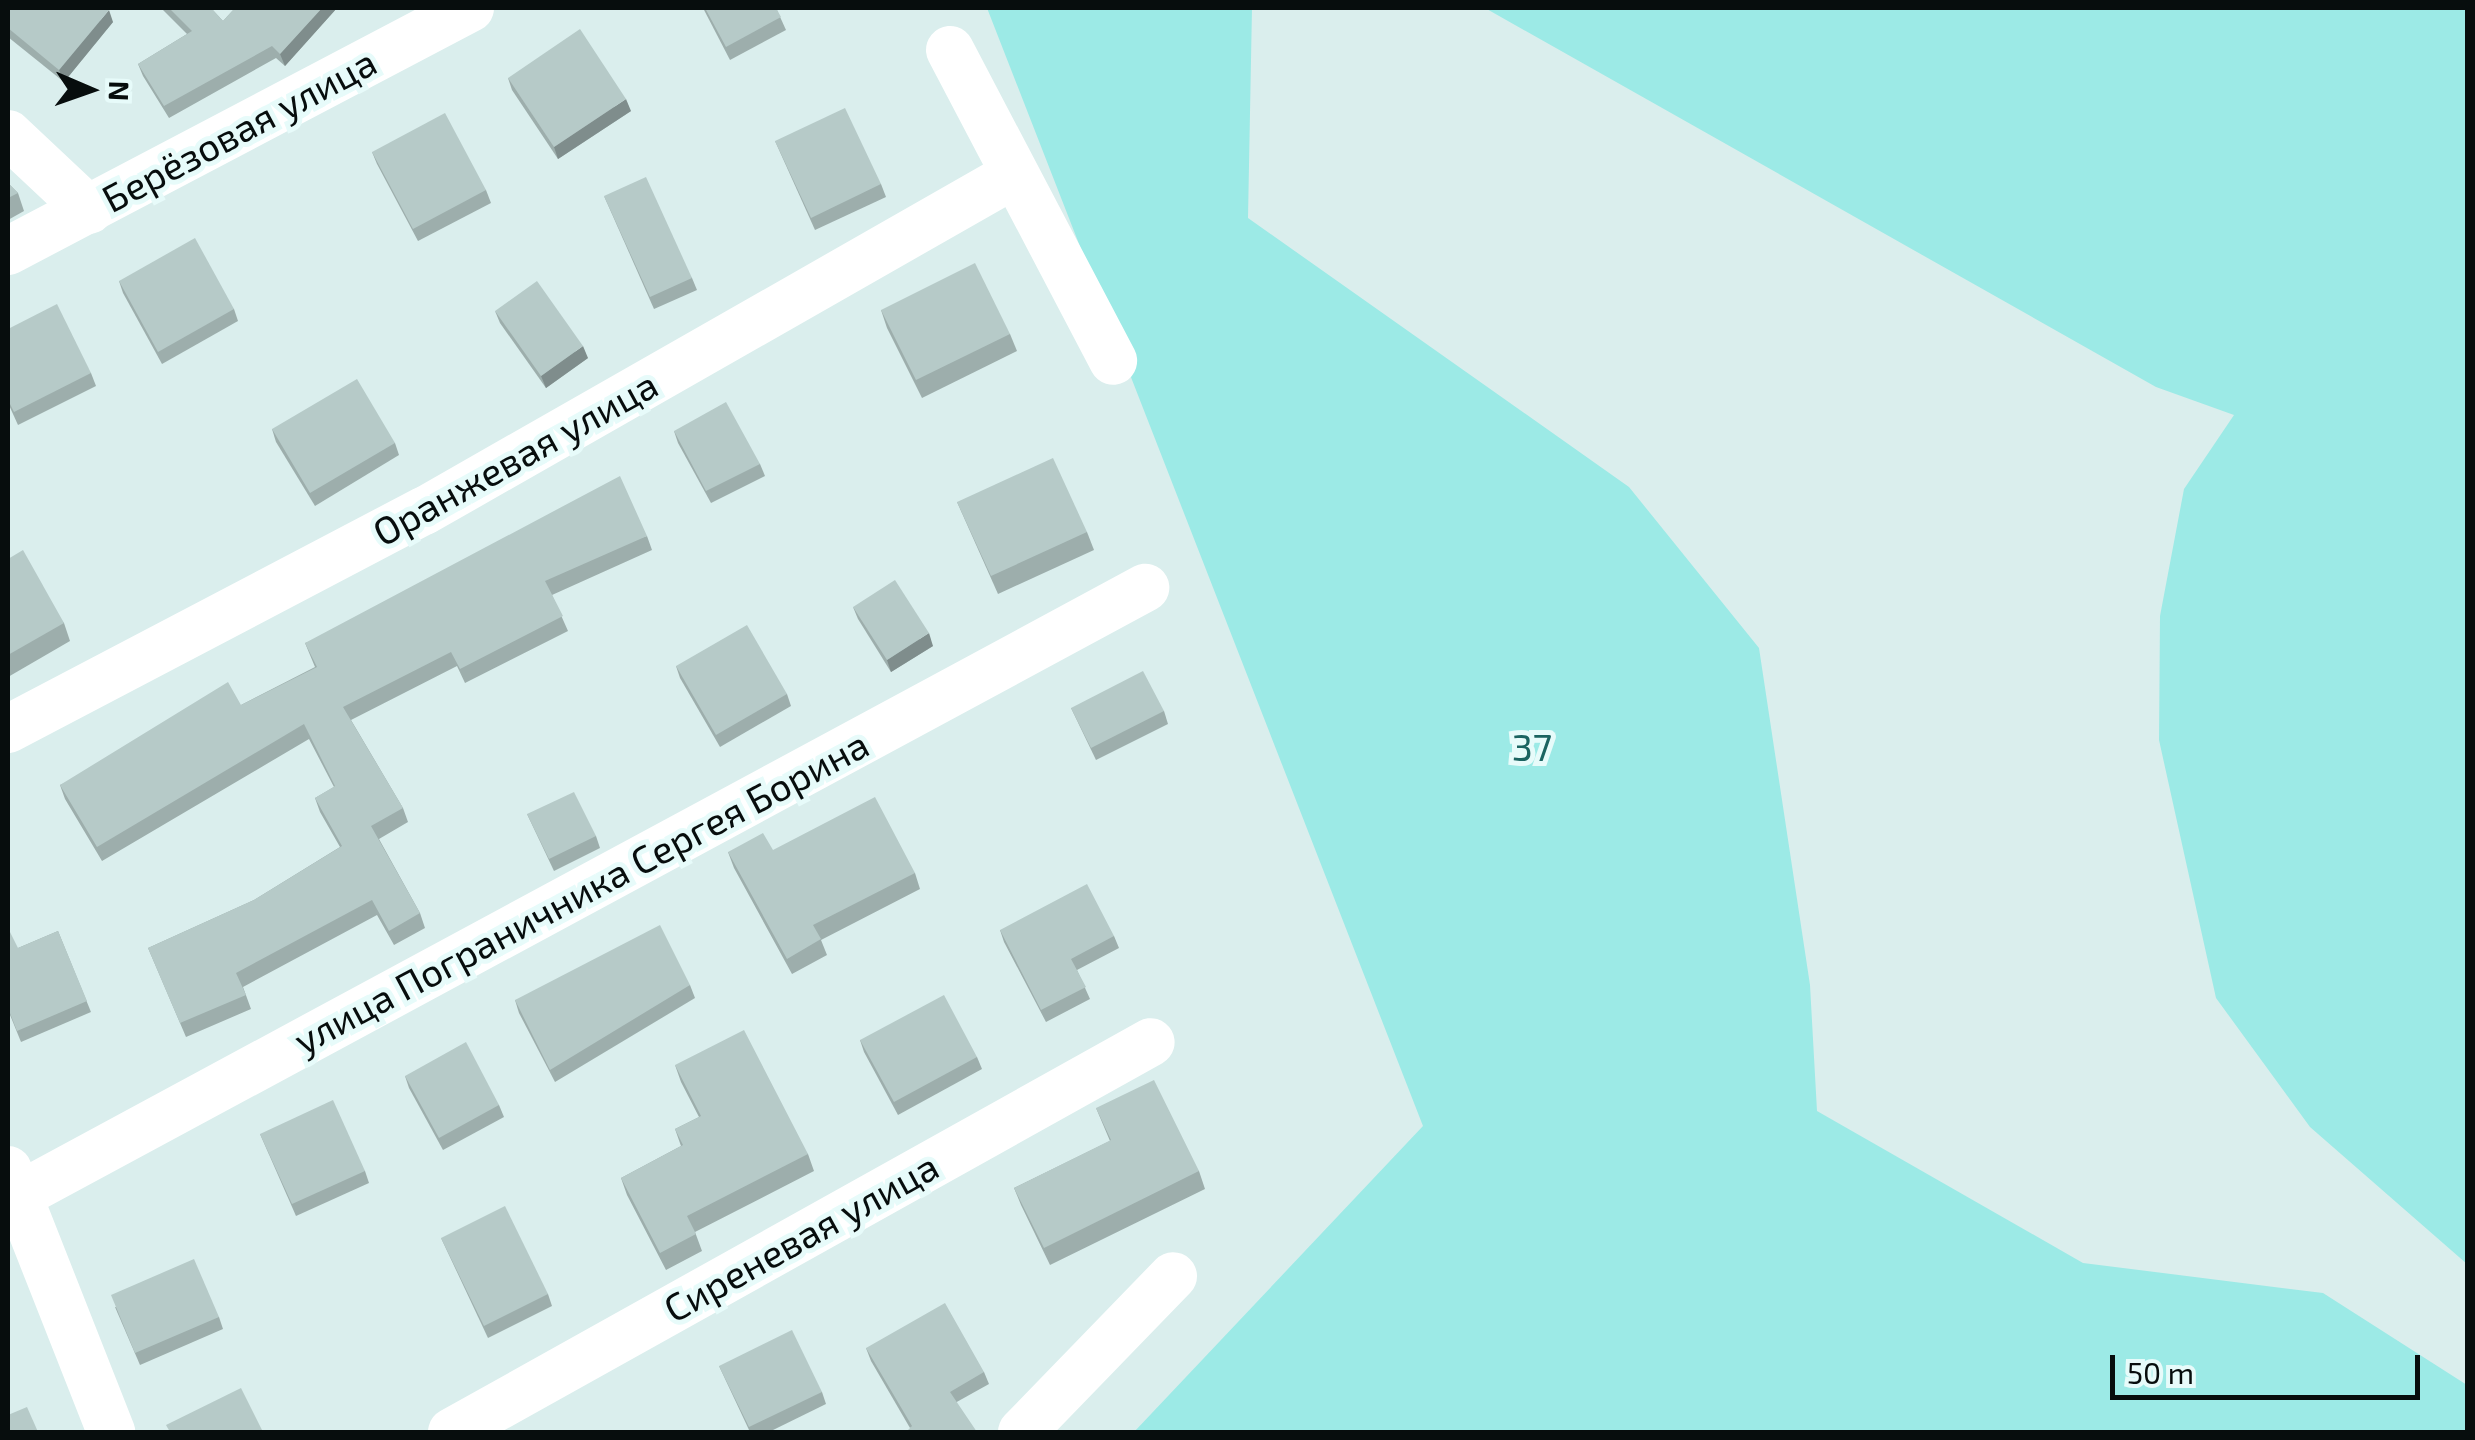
<!DOCTYPE html>
<html>
<head>
<meta charset="utf-8">
<style>
	body { margin:0 }
	#map { position:relative; width:2475px; height:1440px; overflow:hidden; background:#daeeed; font-family:"Exo 2",sans-serif }
	div>[style] { position:absolute }
	.green>* { inset:0; background:#9ceae6 }
	.minor>* { height:48px; margin:-24px; padding:0 24px; transform-origin:24px; border-radius:24px; background:#fff }
	.wall>* { inset:0; background:#9daeac }
	.shaded-wall>* { inset:0; background:#7f8d8c }
	.building>* { inset:0; background:#b6cac8 }
	span { translate:-50% -50%; white-space:nowrap; text-align:center; line-height:1.15; -webkit-text-stroke:10px #e7fbfa; paint-order:stroke }
	.street-label { font-size:38px; color:#070d0d }
	.park-label { font-size:38px; color:#1b6461 }
	.frame { position:absolute; inset:0; border:10px solid #070d0d; pointer-events:none }
	.north { position:absolute; left:40px; top:40px; width:100px; height:100px; -webkit-text-stroke:8px #e7fbfa; paint-order:stroke; rotate:92deg; font-size:28px; font-weight:700; line-height:40px; text-align:center; color:#070d0d }
	.north::after { content:''; display:block; margin:auto; width:35px; height:45px; background:#070d0d; clip-path:polygon(50% 0,100% 100%,50% 72%,0 100%) }
	.scale { position:absolute; left:2110px; top:1355px; width:310px; height:45px; box-sizing:border-box; border:5px solid #070d0d; border-top:0; padding-left:12px; font-size:30px; line-height:35px; white-space:nowrap; color:#070d0d; -webkit-text-stroke:8px #e7fbfa; paint-order:stroke }
</style>
</head>
<body>
<div id="map">
	<div class="green">
		<div style="clip-path:polygon(987px 8px,1252px 8px,1248px 218px,1629px 487px,1759px 648px,1810px 985px,1817px 1111px,2083px 1263px,2323px 1293px,2467px 1385px,2467px 1432px,1134px 1432px,1423px 1126px)"></div>
		<div style="clip-path:polygon(1485px 8px,2467px 8px,2467px 1264px,2310px 1127px,2216px 998px,2159px 740px,2160px 616px,2184px 489px,2234px 415px,2156px 387px)"></div>
	</div>
	<div class="minor">
		<div style="left:950px;top:50px;width:351px;rotate:62.3deg"></div>
		<div style="left:8px;top:134px;width:111px;rotate:43.2deg"></div>
		<div style="left:8px;top:251px;width:522px;rotate:-27.74deg"></div>
		<div style="left:8px;top:729px;width:470px;rotate:-27.7deg"></div>
		<div style="left:424px;top:511px;width:680px;rotate:-29.69deg"></div>
		<div style="left:8px;top:1170px;width:282px;rotate:68.5deg"></div>
		<div style="left:18px;top:1196px;width:1281px;rotate:-28.35deg"></div>
		<div style="left:452px;top:1432px;width:800px;rotate:-29.16deg"></div>
		<div style="left:1022px;top:1432px;width:217px;rotate:-45.9deg"></div>
	</div>
	<div class="wall">
		<div style="clip-path:polygon(8px 8px,113px 22px,64px 82px,8px 37px)"></div>
		<div style="clip-path:polygon(161px 8px,211px 8px,223px 21px,235px 8px,337px 8px,285px 66px,276px 58px,169px 118px,143px 76px,138px 64px,187px 34px)"></div>
		<div style="clip-path:polygon(703px 8px,776px 8px,786px 30px,730px 60px)"></div>
		<div style="clip-path:polygon(508px 78px,631px 111px,558px 159px,512px 90px)"></div>
		<div style="clip-path:polygon(775px 141px,881px 184px,886px 197px,815px 230px)"></div>
		<div style="clip-path:polygon(372px 152px,486px 190px,491px 203px,418px 241px,377px 164px)"></div>
		<div style="clip-path:polygon(8px 183px,18px 193px,24px 211px,8px 220px)"></div>
		<div style="clip-path:polygon(604px 196px,692px 278px,697px 290px,654px 309px)"></div>
		<div style="clip-path:polygon(119px 281px,234px 309px,238px 321px,162px 364px,123px 293px)"></div>
		<div style="clip-path:polygon(881px 310px,1010px 334px,1017px 351px,922px 398px,887px 328px)"></div>
		<div style="clip-path:polygon(495px 311px,588px 358px,546px 388px,500px 323px)"></div>
		<div style="clip-path:polygon(8px 329px,91px 373px,96px 386px,18px 425px,8px 403px)"></div>
		<div style="clip-path:polygon(272px 429px,395px 443px,399px 455px,315px 506px,276px 442px)"></div>
		<div style="clip-path:polygon(674px 431px,760px 464px,765px 476px,711px 503px,678px 443px)"></div>
		<div style="clip-path:polygon(957px 502px,1087px 532px,1094px 550px,998px 594px)"></div>
		<div style="clip-path:polygon(647px 536px,652px 550px,552px 595px,568px 631px,465px 683px,457px 666px,351px 720px,403px 808px,408px 822px,379px 839px,420px 913px,425px 928px,394px 945px,377px 915px,243px 987px,251px 1009px,186px 1037px,148px 948px,254px 900px,340px 847px,320px 812px,315px 798px,334px 787px,309px 739px,102px 861px,65px 799px,60px 785px,241px 705px,315px 667px,305px 643px)"></div>
		<div style="clip-path:polygon(8px 559px,64px 623px,70px 641px,8px 677px)"></div>
		<div style="clip-path:polygon(853px 607px,933px 646px,891px 672px,858px 619px)"></div>
		<div style="clip-path:polygon(676px 666px,787px 694px,791px 706px,720px 747px,680px 678px)"></div>
		<div style="clip-path:polygon(1071px 708px,1164px 711px,1168px 724px,1096px 760px)"></div>
		<div style="clip-path:polygon(527px 814px,596px 836px,600px 848px,554px 871px)"></div>
		<div style="clip-path:polygon(773px 850px,915px 873px,920px 889px,821px 940px,827px 955px,792px 974px,734px 868px,728px 852px)"></div>
		<div style="clip-path:polygon(1000px 930px,1114px 936px,1119px 948px,1077px 970px,1090px 999px,1046px 1022px,1004px 942px)"></div>
		<div style="clip-path:polygon(58px 931px,91px 1012px,21px 1042px,8px 1010px,18px 948px)"></div>
		<div style="clip-path:polygon(690px 985px,695px 998px,555px 1082px,519px 1013px,515px 1000px)"></div>
		<div style="clip-path:polygon(860px 1040px,977px 1057px,982px 1069px,898px 1115px,864px 1052px)"></div>
		<div style="clip-path:polygon(675px 1065px,808px 1154px,814px 1171px,695px 1232px,702px 1251px,666px 1270px,627px 1195px,621px 1178px,681px 1146px,675px 1129px,699px 1117px,681px 1082px)"></div>
		<div style="clip-path:polygon(405px 1076px,499px 1105px,504px 1117px,443px 1150px,409px 1088px)"></div>
		<div style="clip-path:polygon(1096px 1108px,1199px 1171px,1205px 1189px,1050px 1265px,1021px 1205px,1014px 1188px,1110px 1141px)"></div>
		<div style="clip-path:polygon(260px 1134px,365px 1171px,369px 1183px,296px 1216px)"></div>
		<div style="clip-path:polygon(441px 1238px,548px 1294px,552px 1306px,488px 1338px)"></div>
		<div style="clip-path:polygon(115px 1307px,219px 1317px,223px 1329px,140px 1365px)"></div>
		<div style="clip-path:polygon(866px 1348px,984px 1372px,989px 1384px,910px 1428px,871px 1361px)"></div>
		<div style="clip-path:polygon(719px 1366px,822px 1392px,826px 1404px,769px 1432px,750px 1432px)"></div>
	</div>
	<div class="shaded-wall">
		<div style="clip-path:polygon(322px 8px,337px 8px,285px 66px,280px 54px)"></div>
		<div style="clip-path:polygon(109px 10px,113px 22px,64px 82px,59px 70px)"></div>
		<div style="clip-path:polygon(626px 99px,631px 111px,558px 159px,554px 147px)"></div>
		<div style="clip-path:polygon(583px 346px,588px 358px,546px 388px,541px 376px)"></div>
		<div style="clip-path:polygon(929px 633px,933px 646px,891px 672px,887px 660px)"></div>
	</div>
	<div class="building">
		<div style="clip-path:polygon(8px 8px,106px 8px,109px 10px,59px 70px,8px 28px)"></div>
		<div style="clip-path:polygon(169px 8px,211px 8px,223px 21px,235px 8px,322px 8px,280px 54px,272px 46px,164px 106px,138px 64px,192px 31px)"></div>
		<div style="clip-path:polygon(705px 8px,776px 8px,781px 17px,726px 47px)"></div>
		<div style="clip-path:polygon(580px 29px,626px 99px,554px 147px,508px 78px)"></div>
		<div style="clip-path:polygon(845px 108px,881px 184px,811px 218px,775px 141px)"></div>
		<div style="clip-path:polygon(445px 113px,486px 190px,413px 229px,372px 152px)"></div>
		<div style="clip-path:polygon(646px 177px,692px 278px,650px 297px,604px 196px)"></div>
		<div style="clip-path:polygon(8px 183px,18px 193px,8px 198px)"></div>
		<div style="clip-path:polygon(195px 238px,234px 309px,158px 352px,119px 281px)"></div>
		<div style="clip-path:polygon(975px 263px,1010px 334px,916px 380px,881px 310px)"></div>
		<div style="clip-path:polygon(537px 281px,583px 346px,541px 376px,495px 311px)"></div>
		<div style="clip-path:polygon(57px 304px,91px 373px,14px 412px,8px 400px,8px 329px)"></div>
		<div style="clip-path:polygon(357px 379px,395px 443px,310px 493px,272px 429px)"></div>
		<div style="clip-path:polygon(726px 402px,760px 464px,706px 491px,674px 431px)"></div>
		<div style="clip-path:polygon(1053px 458px,1087px 532px,991px 576px,957px 502px)"></div>
		<div style="clip-path:polygon(620px 476px,647px 536px,545px 581px,563px 616px,460px 669px,451px 652px,343px 707px,403px 808px,371px 826px,420px 913px,389px 931px,372px 900px,236px 973px,246px 995px,180px 1023px,148px 948px,254px 900px,342px 846px,315px 798px,335px 786px,304px 724px,97px 847px,60px 785px,228px 682px,241px 705px,317px 667px,305px 643px)"></div>
		<div style="clip-path:polygon(23px 550px,64px 623px,8px 655px,8px 559px)"></div>
		<div style="clip-path:polygon(895px 580px,929px 633px,887px 660px,853px 607px)"></div>
		<div style="clip-path:polygon(747px 625px,787px 694px,716px 735px,676px 666px)"></div>
		<div style="clip-path:polygon(1143px 671px,1164px 711px,1091px 748px,1071px 708px)"></div>
		<div style="clip-path:polygon(574px 792px,596px 836px,549px 859px,527px 814px)"></div>
		<div style="clip-path:polygon(875px 797px,915px 873px,813px 925px,821px 939px,787px 959px,728px 852px,763px 833px,773px 850px)"></div>
		<div style="clip-path:polygon(1087px 884px,1114px 936px,1071px 959px,1086px 987px,1041px 1010px,1000px 930px)"></div>
		<div style="clip-path:polygon(660px 925px,690px 985px,550px 1070px,515px 1000px)"></div>
		<div style="clip-path:polygon(8px 928px,18px 948px,58px 931px,87px 1001px,17px 1031px,8px 1008px)"></div>
		<div style="clip-path:polygon(944px 995px,977px 1057px,894px 1102px,860px 1040px)"></div>
		<div style="clip-path:polygon(744px 1030px,808px 1154px,687px 1216px,696px 1234px,660px 1253px,621px 1178px,683px 1145px,675px 1129px,701px 1116px,675px 1065px)"></div>
		<div style="clip-path:polygon(466px 1042px,499px 1105px,439px 1138px,405px 1076px)"></div>
		<div style="clip-path:polygon(1154px 1080px,1199px 1171px,1044px 1248px,1014px 1188px,1111px 1140px,1096px 1108px)"></div>
		<div style="clip-path:polygon(333px 1100px,365px 1171px,292px 1204px,260px 1134px)"></div>
		<div style="clip-path:polygon(505px 1206px,548px 1294px,484px 1326px,441px 1238px)"></div>
		<div style="clip-path:polygon(194px 1259px,219px 1317px,135px 1353px,111px 1295px)"></div>
		<div style="clip-path:polygon(945px 1303px,984px 1372px,950px 1392px,977px 1432px,906px 1432px,912px 1426px,866px 1348px)"></div>
		<div style="clip-path:polygon(792px 1330px,822px 1392px,749px 1427px,719px 1366px)"></div>
		<div style="clip-path:polygon(241px 1388px,263px 1432px,170px 1432px,166px 1425px)"></div>
		<div style="clip-path:polygon(27px 1407px,38px 1432px,8px 1432px,8px 1415px)"></div>
	</div>
	<div class="street-label">
		<span style="left:239px;top:130px;rotate:-28deg">Берёзовая улица</span>
		<span style="left:515px;top:458px;rotate:-29deg">Оранжевая улица</span>
		<span style="left:581px;top:892px;rotate:-28deg">улица Пограничника Сергея Борина</span>
		<span style="left:801px;top:1237px;rotate:-29deg">Сиреневая улица</span>
	</div>
	<div class="park-label">
		<span style="left:1532px;top:747px">37</span>
	</div>
	<div class="frame"></div>
	<div class="north">N</div>
	<div class="scale">50 m</div>
</div>
</body>
</html>
